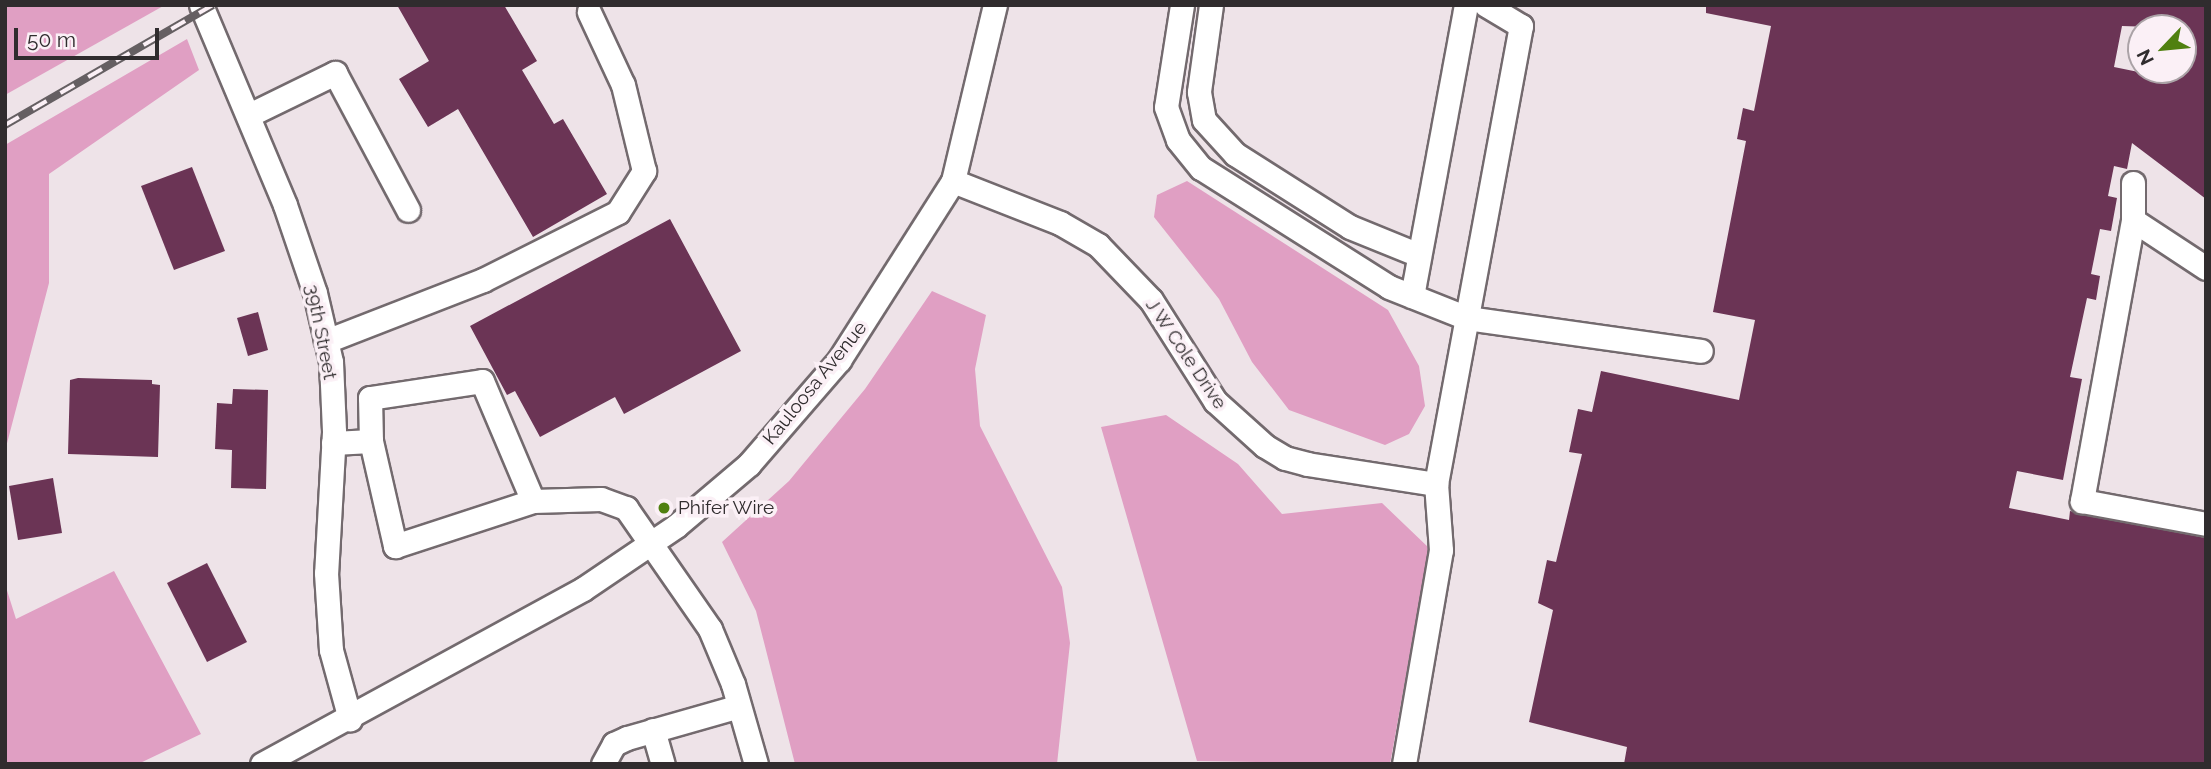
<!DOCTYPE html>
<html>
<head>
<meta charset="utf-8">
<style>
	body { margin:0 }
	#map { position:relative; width:2211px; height:769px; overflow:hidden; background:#eee3e8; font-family:Raleway,sans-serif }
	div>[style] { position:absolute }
	.forest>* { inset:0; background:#e09fc3 }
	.building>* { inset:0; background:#6b3455 }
	.roads { filter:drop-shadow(2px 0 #736a6e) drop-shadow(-2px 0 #736a6e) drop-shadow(0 2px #736a6e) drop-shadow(0 -2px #736a6e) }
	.minor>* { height:23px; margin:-11.5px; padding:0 11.5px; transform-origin:11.5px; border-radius:11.5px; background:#fff }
	.rail>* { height:8px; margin-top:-4px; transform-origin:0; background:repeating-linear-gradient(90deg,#fbf0f6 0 16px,#655f62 0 32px); box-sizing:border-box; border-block:2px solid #655f62 }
	.dots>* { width:19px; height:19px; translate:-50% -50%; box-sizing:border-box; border:4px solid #fbf0f6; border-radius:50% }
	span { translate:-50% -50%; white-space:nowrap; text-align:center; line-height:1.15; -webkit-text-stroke:7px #fbf0f6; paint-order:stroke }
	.street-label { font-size:19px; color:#302c2e }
	.poi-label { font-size:19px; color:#302c2e }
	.left { translate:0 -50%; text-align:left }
	.frame { position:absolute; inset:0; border:7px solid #302c2e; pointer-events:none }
	.north { position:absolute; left:2127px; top:14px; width:70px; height:70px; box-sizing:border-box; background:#fbf0f6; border:2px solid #aaa2a6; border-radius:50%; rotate:244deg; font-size:19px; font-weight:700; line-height:28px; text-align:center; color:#302c2e }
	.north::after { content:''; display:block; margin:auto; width:24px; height:32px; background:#508010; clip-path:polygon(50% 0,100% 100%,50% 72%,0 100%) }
	.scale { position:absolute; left:14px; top:28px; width:145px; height:32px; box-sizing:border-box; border:4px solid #302c2e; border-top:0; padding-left:9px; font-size:21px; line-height:24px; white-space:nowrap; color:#302c2e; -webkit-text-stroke:5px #fbf0f6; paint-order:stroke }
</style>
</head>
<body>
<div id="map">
	<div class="forest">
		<div style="clip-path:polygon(5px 5px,165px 5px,5px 95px)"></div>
		<div style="clip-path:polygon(187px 39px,199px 70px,49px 174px,49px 283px,5px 451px,5px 145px)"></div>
		<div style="clip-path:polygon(1187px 181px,1388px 310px,1419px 366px,1425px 406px,1409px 434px,1385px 445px,1289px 410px,1252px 362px,1219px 299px,1154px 217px,1157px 195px)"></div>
		<div style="clip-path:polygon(932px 291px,986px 315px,975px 369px,980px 426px,1062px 587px,1070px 643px,1057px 764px,795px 764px,756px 611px,722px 542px,789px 481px,865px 389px)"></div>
		<div style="clip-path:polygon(1166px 415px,1238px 464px,1282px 514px,1382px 503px,1429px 548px,1390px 764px,1197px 761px,1101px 427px)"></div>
		<div style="clip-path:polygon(114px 571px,201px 734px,138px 764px,5px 764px,5px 584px,16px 619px)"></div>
	</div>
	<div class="building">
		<div style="clip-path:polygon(397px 5px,504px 5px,537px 61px,522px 70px,554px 124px,563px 119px,607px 194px,533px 237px,458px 109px,428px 127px,399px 79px,429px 61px)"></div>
		<div style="clip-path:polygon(evenodd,1706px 5px,2206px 5px,2206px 199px,2132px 143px,2127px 169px,2114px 166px,2108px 196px,2117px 198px,2111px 231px,2100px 229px,2091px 274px,2100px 276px,2096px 300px,2087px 298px,2070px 377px,2082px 379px,2063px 480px,2017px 471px,2009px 508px,2069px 520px,2070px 511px,2206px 538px,2206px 764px,1624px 764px,1627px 747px,1529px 722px,1553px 610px,1538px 603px,1547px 560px,1556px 562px,1582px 454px,1569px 452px,1578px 409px,1592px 412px,1601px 371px,1739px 400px,1755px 320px,1713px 312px,1746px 141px,1737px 139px,1743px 108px,1754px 111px,1771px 26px,1706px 13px,1706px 5px,2122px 26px,2183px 28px,2183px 70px,2154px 70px,2153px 75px,2114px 67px,2122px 26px)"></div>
		<div style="clip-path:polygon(192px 167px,225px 251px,174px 270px,141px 186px)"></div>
		<div style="clip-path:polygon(670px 219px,741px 351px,624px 414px,615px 397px,540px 437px,515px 391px,507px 395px,470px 326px)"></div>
		<div style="clip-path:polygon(258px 312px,268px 350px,248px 356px,237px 318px)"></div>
		<div style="clip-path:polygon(78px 378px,152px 380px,152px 384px,160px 385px,158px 457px,68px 454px,70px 380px)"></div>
		<div style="clip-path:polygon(233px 389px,268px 390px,266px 489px,231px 488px,232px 450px,215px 449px,217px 403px,232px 404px)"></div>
		<div style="clip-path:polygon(53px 478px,62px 533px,18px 540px,9px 486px)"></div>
		<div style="clip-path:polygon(207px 563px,247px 642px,207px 662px,167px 583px)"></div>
	</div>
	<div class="roads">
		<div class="minor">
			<div style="left:201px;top:5px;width:217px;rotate:67.2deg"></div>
			<div style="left:285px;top:205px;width:93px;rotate:71.2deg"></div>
			<div style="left:315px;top:293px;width:71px;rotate:76.9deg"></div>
			<div style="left:331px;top:362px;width:70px;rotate:87.5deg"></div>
			<div style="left:334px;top:432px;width:141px;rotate:93.2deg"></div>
			<div style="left:326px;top:573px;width:77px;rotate:86.3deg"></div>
			<div style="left:331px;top:650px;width:72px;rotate:74.6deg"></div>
			<div style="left:1182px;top:5px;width:103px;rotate:98.9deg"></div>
			<div style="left:1166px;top:107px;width:35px;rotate:70deg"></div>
			<div style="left:1178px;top:140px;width:36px;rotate:51deg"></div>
			<div style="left:1201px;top:168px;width:222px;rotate:32.3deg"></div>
			<div style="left:1389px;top:287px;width:84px;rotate:21.7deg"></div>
			<div style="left:1467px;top:318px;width:236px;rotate:8deg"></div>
			<div style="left:1211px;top:5px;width:88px;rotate:97.9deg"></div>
			<div style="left:1199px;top:92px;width:28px;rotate:80deg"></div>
			<div style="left:1204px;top:120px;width:46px;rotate:47.6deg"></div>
			<div style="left:1235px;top:154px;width:136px;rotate:32.4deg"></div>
			<div style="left:1350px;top:227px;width:74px;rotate:22.1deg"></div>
			<div style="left:249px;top:115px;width:96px;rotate:-26deg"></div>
			<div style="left:335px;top:73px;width:155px;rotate:61.9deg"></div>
			<div style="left:953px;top:181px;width:115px;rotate:21.4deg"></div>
			<div style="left:1060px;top:223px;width:44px;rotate:30.1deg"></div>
			<div style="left:1098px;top:245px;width:76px;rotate:46.1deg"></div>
			<div style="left:1151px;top:300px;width:120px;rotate:57.6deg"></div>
			<div style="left:1215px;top:401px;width:67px;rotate:42deg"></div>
			<div style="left:1265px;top:446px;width:23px;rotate:31deg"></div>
			<div style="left:1285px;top:458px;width:23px;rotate:15deg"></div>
			<div style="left:1307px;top:464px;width:131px;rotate:8.8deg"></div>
			<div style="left:2133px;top:183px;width:37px;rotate:90deg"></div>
			<div style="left:2133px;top:220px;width:87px;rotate:33.3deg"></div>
			<div style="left:2133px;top:220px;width:286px;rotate:100.3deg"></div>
			<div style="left:2082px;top:501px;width:126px;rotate:10.5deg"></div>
			<div style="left:1412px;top:296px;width:296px;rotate:-79.5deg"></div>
			<div style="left:326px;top:341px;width:168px;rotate:-21.2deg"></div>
			<div style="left:483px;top:280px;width:151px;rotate:-26.7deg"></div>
			<div style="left:618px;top:212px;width:49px;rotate:-57.6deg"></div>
			<div style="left:644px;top:171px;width:89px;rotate:-103.7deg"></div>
			<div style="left:623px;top:85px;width:81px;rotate:-115deg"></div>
			<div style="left:371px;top:441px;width:43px;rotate:-91.3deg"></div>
			<div style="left:370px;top:398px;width:113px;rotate:-8.6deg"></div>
			<div style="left:482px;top:381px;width:130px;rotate:67deg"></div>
			<div style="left:333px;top:443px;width:38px;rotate:-3deg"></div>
			<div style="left:371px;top:441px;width:108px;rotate:77.1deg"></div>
			<div style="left:395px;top:546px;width:145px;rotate:-18.1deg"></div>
			<div style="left:533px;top:501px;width:68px;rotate:-1.7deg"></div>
			<div style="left:601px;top:499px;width:27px;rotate:20deg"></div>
			<div style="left:626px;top:508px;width:147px;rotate:55.2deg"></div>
			<div style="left:710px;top:629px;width:60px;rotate:67.3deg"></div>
			<div style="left:733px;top:684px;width:83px;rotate:74deg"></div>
			<div style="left:653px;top:730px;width:35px;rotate:74deg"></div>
			<div style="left:262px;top:764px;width:366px;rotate:-28.6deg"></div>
			<div style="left:583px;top:589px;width:112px;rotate:-34.1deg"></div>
			<div style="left:676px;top:526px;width:96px;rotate:-40.3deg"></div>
			<div style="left:749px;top:464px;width:138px;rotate:-49.1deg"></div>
			<div style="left:839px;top:360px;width:212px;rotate:-57.5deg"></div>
			<div style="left:953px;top:181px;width:181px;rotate:-76.6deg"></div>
			<div style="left:603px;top:764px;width:23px;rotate:-61deg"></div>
			<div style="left:614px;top:744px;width:14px;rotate:-25deg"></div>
			<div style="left:627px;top:738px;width:116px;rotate:-15.9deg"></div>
			<div style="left:1404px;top:764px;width:217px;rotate:-80.2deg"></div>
			<div style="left:1441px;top:550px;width:66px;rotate:-94.3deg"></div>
			<div style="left:1436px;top:484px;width:466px;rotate:-79.5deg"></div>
			<div style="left:1521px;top:26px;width:41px;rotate:-149deg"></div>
		</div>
	</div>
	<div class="rail">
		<div style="left:5px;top:125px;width:240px;rotate:-30deg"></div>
	</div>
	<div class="dots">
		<div style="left:664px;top:508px;background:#508010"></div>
	</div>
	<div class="street-label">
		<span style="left:321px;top:332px;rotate:79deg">39th Street</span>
		<span style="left:1186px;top:354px;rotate:56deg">J W Cole Drive</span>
		<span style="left:815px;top:383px;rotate:-51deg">Kauloosa Avenue</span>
	</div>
	<div class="poi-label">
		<span class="left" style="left:678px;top:508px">Phifer Wire</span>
	</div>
	<div class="frame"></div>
	<div class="north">N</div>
	<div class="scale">50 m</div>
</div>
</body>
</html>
